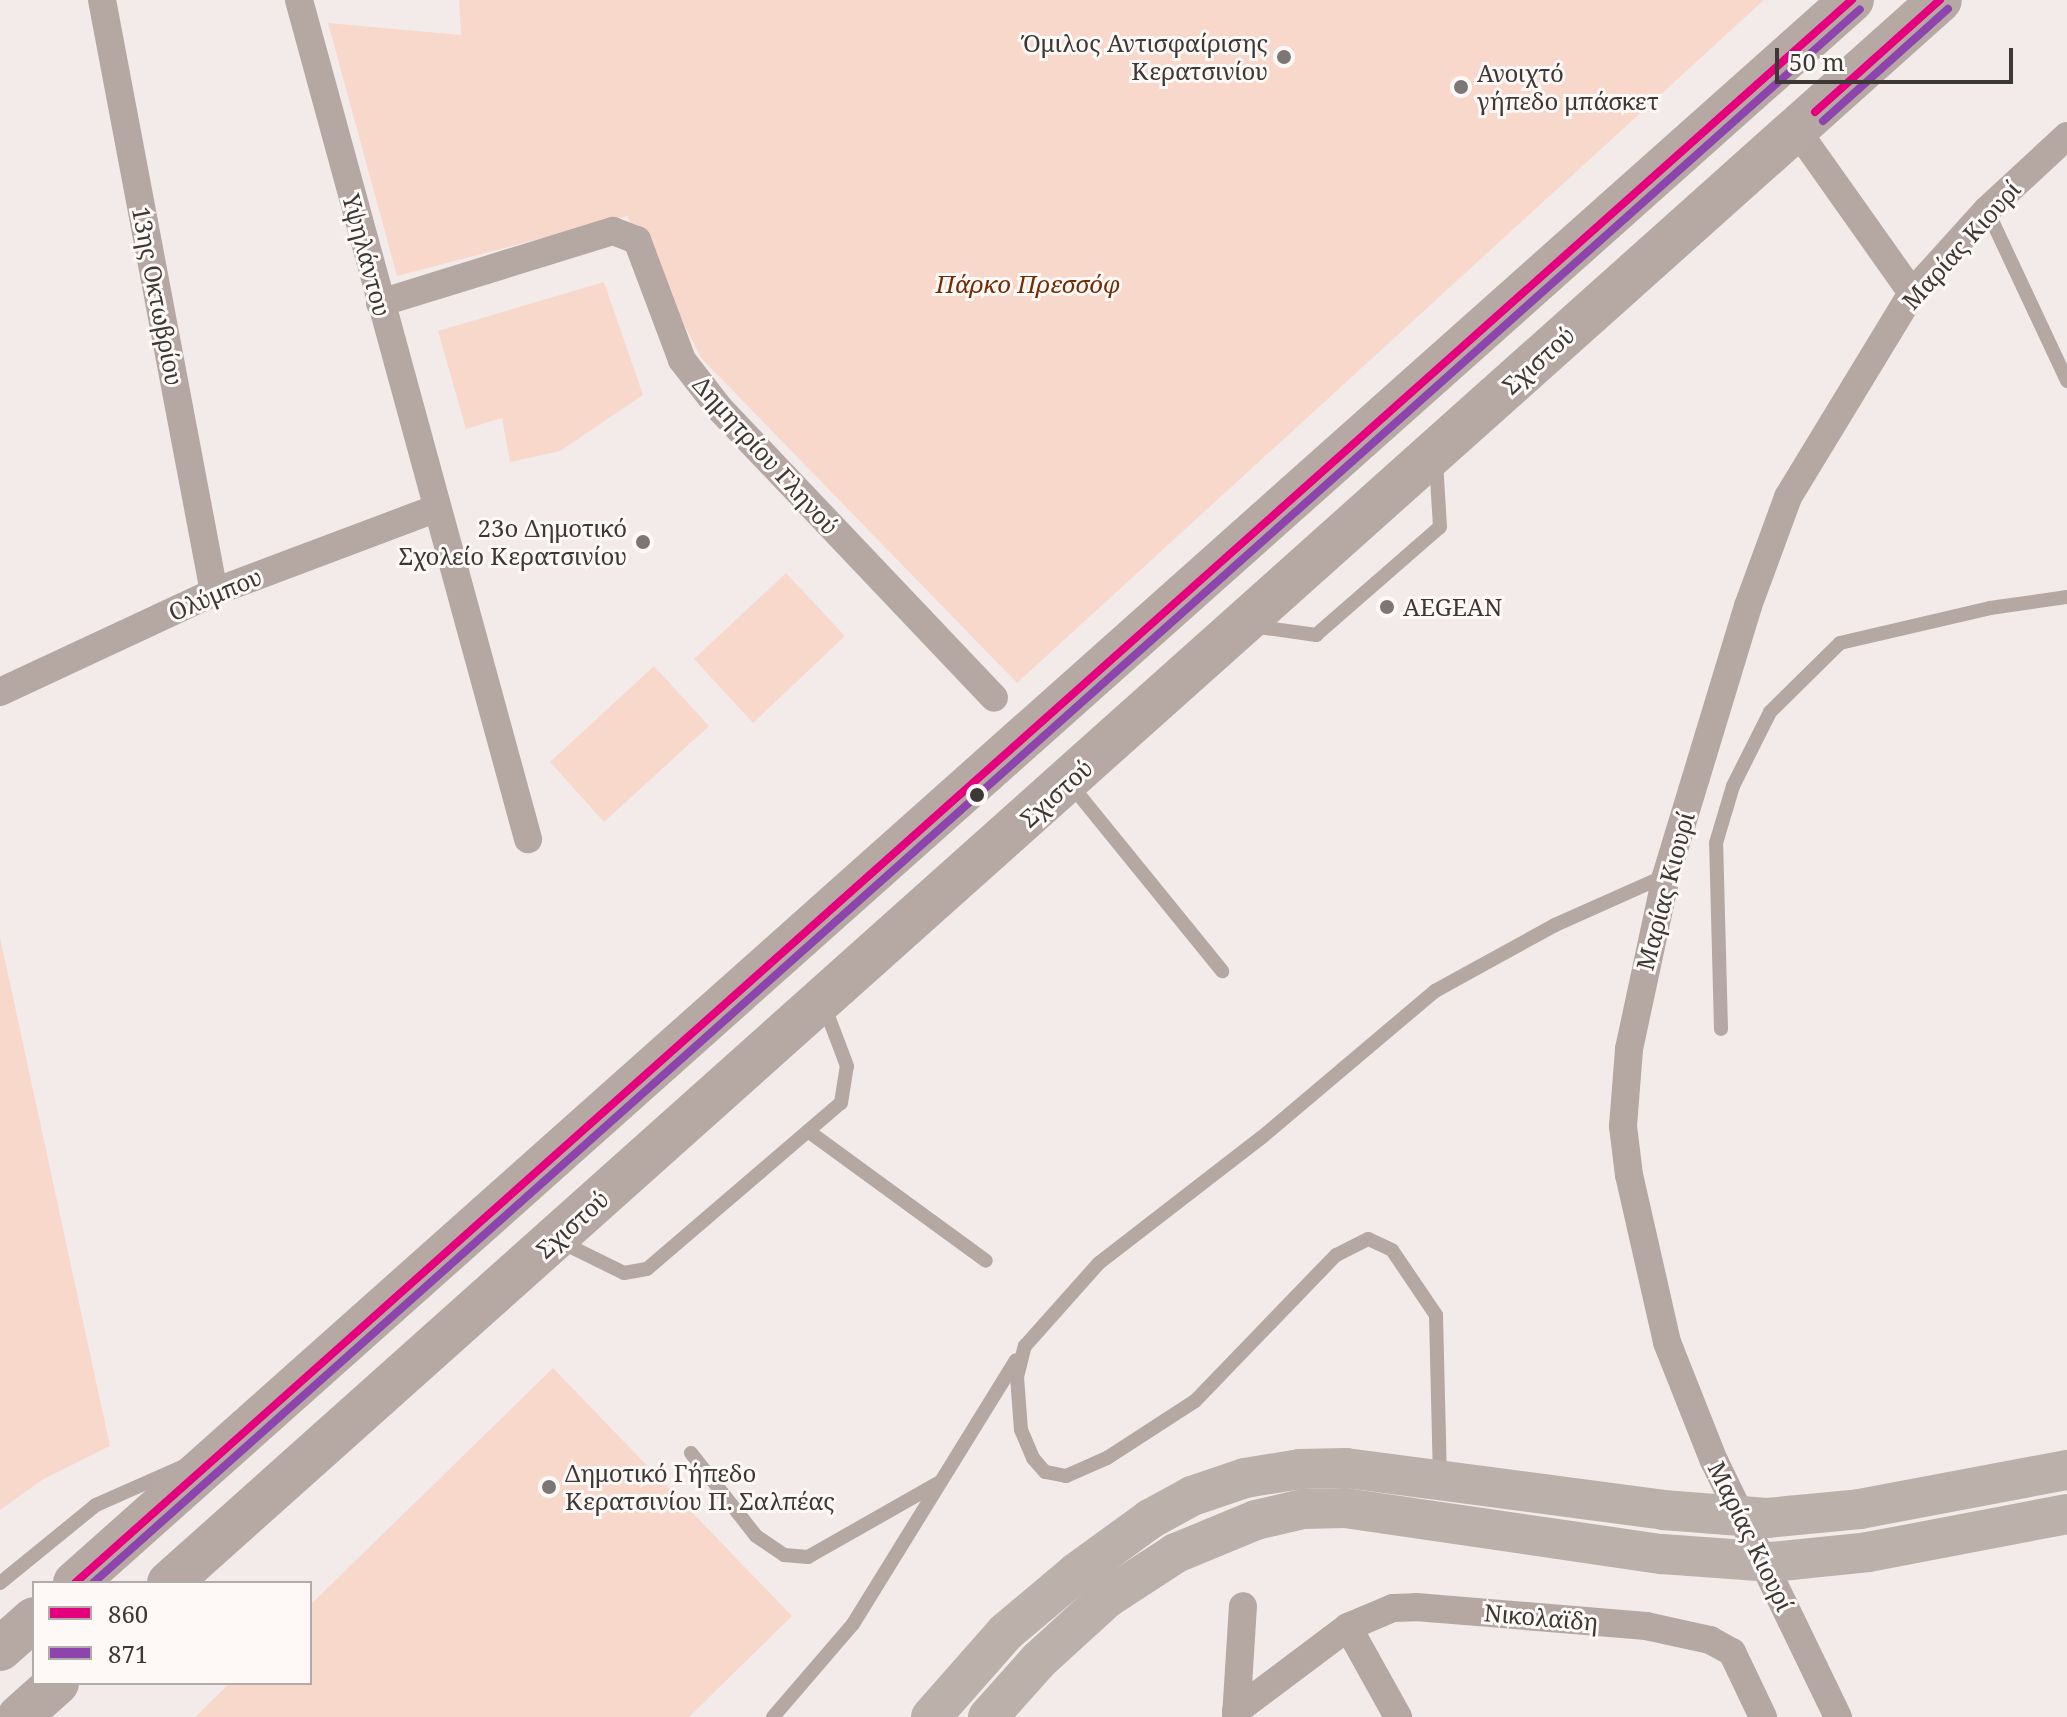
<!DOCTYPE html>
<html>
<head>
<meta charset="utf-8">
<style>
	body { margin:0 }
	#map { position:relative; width:2067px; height:1717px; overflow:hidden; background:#f2ebea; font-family:"Noto Serif",serif }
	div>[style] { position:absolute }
	.green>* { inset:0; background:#f9d8cc }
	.lane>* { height:14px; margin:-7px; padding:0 7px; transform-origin:7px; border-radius:7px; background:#b5a7a2 }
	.street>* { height:28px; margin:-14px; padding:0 14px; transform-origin:14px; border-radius:14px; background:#b5a7a2 }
	.secondary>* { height:40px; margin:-20px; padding:0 20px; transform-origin:20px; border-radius:20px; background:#bcb0ab }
	.primary>* { height:44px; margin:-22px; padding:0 22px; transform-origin:22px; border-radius:22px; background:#b6a9a4 }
	.secondary-bridge>* { height:40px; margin:-20px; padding:0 20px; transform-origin:20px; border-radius:20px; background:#bcb0ab }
	.bus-1>* { height:8px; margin:-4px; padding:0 4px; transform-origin:4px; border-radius:4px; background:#e5007d }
	.bus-2>* { height:8px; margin:-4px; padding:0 4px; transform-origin:4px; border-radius:4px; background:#8e44ad }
	.dots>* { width:22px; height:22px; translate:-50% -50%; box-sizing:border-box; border:4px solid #fef9f7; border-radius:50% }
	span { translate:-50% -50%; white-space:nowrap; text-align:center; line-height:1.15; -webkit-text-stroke:6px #fef9f7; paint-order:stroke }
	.poi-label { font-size:24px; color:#3c3836 }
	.right { translate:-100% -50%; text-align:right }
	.left { translate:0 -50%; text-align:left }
	.street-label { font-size:24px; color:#3c3836 }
	.park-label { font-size:24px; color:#722c04; font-style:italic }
	.legend { position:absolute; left:32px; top:1581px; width:280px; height:104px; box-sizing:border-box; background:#fef9f7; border:2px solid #b0acaa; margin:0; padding:10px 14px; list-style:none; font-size:24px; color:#3c3836 }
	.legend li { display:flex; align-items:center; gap:16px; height:40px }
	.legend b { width:40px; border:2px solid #b0acaa }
	.scale { position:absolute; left:1775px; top:48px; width:238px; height:36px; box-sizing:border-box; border:4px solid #3c3836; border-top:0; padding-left:10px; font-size:24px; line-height:28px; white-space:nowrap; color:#3c3836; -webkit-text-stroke:6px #fef9f7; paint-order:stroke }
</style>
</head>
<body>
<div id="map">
	<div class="green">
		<div style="clip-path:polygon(459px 0,1764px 0,1017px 683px,702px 359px,627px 216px,397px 276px,328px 23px,461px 35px)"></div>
		<div style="clip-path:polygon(604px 282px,643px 395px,560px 451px,510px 462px,502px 418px,466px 429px,438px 331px)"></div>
		<div style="clip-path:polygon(786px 573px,845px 636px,753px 723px,694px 659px)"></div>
		<div style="clip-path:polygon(654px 666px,709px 726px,604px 822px,550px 762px)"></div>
		<div style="clip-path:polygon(0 937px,110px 1446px,42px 1480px,0 1510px)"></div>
		<div style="clip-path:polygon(553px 1368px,792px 1616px,689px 1717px,195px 1717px,230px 1683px,310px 1683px,310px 1605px)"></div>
	</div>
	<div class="lane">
		<div style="left:1987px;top:210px;width:189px;rotate:64.9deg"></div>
		<div style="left:1252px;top:626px;width:65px;rotate:8deg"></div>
		<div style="left:1316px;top:635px;width:164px;rotate:-41.1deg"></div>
		<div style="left:1440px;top:527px;width:66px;rotate:-93.5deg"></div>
		<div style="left:1071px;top:785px;width:240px;rotate:50.9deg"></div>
		<div style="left:1721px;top:1029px;width:186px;rotate:-91.5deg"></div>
		<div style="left:1716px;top:843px;width:59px;rotate:-73.4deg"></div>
		<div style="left:1733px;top:786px;width:83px;rotate:-63.4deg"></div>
		<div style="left:1770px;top:712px;width:98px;rotate:-44.6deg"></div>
		<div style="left:1840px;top:643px;width:154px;rotate:-13.1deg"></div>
		<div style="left:1990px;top:608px;width:78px;rotate:-8.1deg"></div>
		<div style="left:808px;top:1131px;width:220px;rotate:36.1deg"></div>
		<div style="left:559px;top:1241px;width:72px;rotate:26.2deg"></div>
		<div style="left:624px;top:1273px;width:23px;rotate:-10deg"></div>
		<div style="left:647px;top:1269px;width:255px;rotate:-40.6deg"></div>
		<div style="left:841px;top:1103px;width:37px;rotate:-81deg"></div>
		<div style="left:847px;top:1066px;width:65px;rotate:-110.7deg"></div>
		<div style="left:691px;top:1453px;width:105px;rotate:51.9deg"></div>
		<div style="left:756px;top:1536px;width:34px;rotate:34deg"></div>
		<div style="left:784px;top:1555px;width:24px;rotate:5deg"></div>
		<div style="left:808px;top:1557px;width:150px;rotate:-29.6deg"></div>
		<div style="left:1440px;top:1479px;width:164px;rotate:-91.4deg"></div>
		<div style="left:1436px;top:1315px;width:78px;rotate:-124.1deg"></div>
		<div style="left:1392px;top:1250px;width:26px;rotate:-155deg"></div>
		<div style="left:1368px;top:1239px;width:36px;rotate:153deg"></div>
		<div style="left:1336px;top:1255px;width:203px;rotate:134deg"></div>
		<div style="left:1195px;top:1401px;width:105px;rotate:147.1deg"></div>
		<div style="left:1107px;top:1458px;width:45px;rotate:156.3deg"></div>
		<div style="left:1066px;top:1476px;width:21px;rotate:-169deg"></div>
		<div style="left:1045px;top:1472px;width:18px;rotate:-131deg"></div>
		<div style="left:1033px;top:1458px;width:30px;rotate:-113deg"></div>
		<div style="left:1021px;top:1430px;width:53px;rotate:-94.3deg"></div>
		<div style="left:1017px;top:1377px;width:32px;rotate:-76deg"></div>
		<div style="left:1025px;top:1346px;width:111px;rotate:-48.3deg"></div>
		<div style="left:1099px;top:1263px;width:205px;rotate:-37.7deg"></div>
		<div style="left:1261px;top:1138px;width:228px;rotate:-40.2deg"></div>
		<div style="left:1435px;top:991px;width:137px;rotate:-28.8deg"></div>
		<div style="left:1555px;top:925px;width:120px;rotate:-24deg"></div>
		<div style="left:0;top:1583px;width:124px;rotate:-39.1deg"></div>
		<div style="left:96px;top:1505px;width:96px;rotate:-23.9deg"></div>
		<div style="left:773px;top:1717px;width:123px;rotate:-49.3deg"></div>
		<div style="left:853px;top:1624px;width:310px;rotate:-58.3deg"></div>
	</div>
	<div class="street">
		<div style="left:102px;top:0;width:603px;rotate:79.29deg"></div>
		<div style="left:299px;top:0;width:870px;rotate:74.73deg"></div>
		<div style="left:1796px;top:129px;width:201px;rotate:54.7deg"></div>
		<div style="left:380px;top:303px;width:244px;rotate:-17.2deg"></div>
		<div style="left:613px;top:231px;width:26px;rotate:21deg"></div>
		<div style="left:637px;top:240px;width:128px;rotate:69.4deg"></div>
		<div style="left:682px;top:360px;width:62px;rotate:52.2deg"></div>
		<div style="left:720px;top:409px;width:398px;rotate:46.5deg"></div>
		<div style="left:0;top:692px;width:236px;rotate:-25deg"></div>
		<div style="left:214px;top:592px;width:236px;rotate:-20.6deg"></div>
		<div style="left:1348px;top:1627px;width:103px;rotate:60.9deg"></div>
		<div style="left:1236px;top:1711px;width:140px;rotate:-36.9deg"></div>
		<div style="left:1348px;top:1627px;width:49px;rotate:-22.9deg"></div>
		<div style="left:1393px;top:1608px;width:23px;rotate:-2deg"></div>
		<div style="left:1416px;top:1607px;width:231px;rotate:4.7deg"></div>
		<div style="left:1646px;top:1626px;width:66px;rotate:12.3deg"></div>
		<div style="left:1710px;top:1640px;width:25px;rotate:29deg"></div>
		<div style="left:1732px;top:1652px;width:72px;rotate:64.5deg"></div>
		<div style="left:1236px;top:1717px;width:111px;rotate:-86.4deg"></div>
		<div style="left:1838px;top:1717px;width:284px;rotate:-115.8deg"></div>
		<div style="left:1714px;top:1461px;width:128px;rotate:-111.6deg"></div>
		<div style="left:1667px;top:1342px;width:171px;rotate:-102.8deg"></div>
		<div style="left:1629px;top:1175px;width:49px;rotate:-97deg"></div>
		<div style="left:1623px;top:1126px;width:77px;rotate:-85.5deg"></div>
		<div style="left:1629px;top:1049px;width:177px;rotate:-77.9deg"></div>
		<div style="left:1666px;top:876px;width:282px;rotate:-73.1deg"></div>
		<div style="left:1748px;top:606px;width:116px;rotate:-69.8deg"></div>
		<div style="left:1788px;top:497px;width:239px;rotate:-58.7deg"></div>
		<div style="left:1912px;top:293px;width:112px;rotate:-47.9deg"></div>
		<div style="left:1987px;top:210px;width:109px;rotate:-42.8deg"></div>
	</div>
	<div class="secondary">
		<div style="left:1767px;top:1518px;width:93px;rotate:-5.5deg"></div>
		<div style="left:1860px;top:1509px;width:211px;rotate:-10.7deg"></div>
		<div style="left:1772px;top:1562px;width:97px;rotate:-5.9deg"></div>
		<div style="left:1868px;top:1552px;width:203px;rotate:-10.8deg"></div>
		<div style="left:931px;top:1717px;width:113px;rotate:-48.6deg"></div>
		<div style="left:1006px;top:1632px;width:92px;rotate:-40.1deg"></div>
		<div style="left:1076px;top:1573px;width:92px;rotate:-36.1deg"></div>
		<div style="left:1150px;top:1519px;width:48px;rotate:-28.7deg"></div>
		<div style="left:1192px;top:1496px;width:56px;rotate:-18.8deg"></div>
		<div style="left:1245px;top:1478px;width:56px;rotate:-9.3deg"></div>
		<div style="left:1300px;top:1469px;width:46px;rotate:-1.2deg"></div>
		<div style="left:1346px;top:1468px;width:320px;rotate:7.5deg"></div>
		<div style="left:988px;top:1717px;width:76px;rotate:-48.2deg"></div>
		<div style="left:1039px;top:1660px;width:92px;rotate:-42.4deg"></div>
		<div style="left:1107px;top:1598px;width:82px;rotate:-33.1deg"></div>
		<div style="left:1176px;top:1553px;width:87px;rotate:-22.4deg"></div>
		<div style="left:1256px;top:1520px;width:48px;rotate:-13.2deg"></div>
		<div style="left:1303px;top:1509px;width:42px;rotate:-1.4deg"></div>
		<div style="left:1345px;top:1508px;width:320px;rotate:8.3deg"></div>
	</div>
	<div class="primary">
		<div style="left:75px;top:1583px;width:2380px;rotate:-41.7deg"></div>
		<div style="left:169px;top:1583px;width:2375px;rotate:-41.79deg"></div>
		<div style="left:0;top:1649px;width:45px;rotate:-41.4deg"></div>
		<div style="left:19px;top:1717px;width:51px;rotate:-41.8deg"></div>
	</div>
	<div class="secondary-bridge">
		<div style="left:1663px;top:1510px;width:104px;rotate:4.4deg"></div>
		<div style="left:1662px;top:1554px;width:110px;rotate:4.2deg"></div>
	</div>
	<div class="bus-1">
		<div style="left:1815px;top:112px;width:168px;rotate:-41.9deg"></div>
		<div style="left:75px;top:1583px;width:2380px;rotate:-41.7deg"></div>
	</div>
	<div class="bus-2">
		<div style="left:1823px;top:121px;width:168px;rotate:-41.9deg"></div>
		<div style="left:93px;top:1583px;width:2366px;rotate:-41.69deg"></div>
	</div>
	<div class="dots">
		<div style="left:1284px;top:57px;background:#7c7775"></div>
		<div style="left:1461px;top:87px;background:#7c7775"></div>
		<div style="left:643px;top:542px;background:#7c7775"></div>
		<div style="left:1387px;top:607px;background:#7c7775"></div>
		<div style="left:977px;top:795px;background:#3c3836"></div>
		<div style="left:549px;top:1487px;background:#7c7775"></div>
	</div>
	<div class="poi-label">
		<span class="right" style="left:1268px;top:57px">Όμιλος Αντισφαίρισης<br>Κερατσινίου</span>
		<span class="left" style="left:1477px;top:87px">Ανοιχτό<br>γήπεδο μπάσκετ</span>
		<span class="right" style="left:627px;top:542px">23o Δημοτικό<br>Σχολείο Κερατσινίου</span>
		<span class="left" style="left:1403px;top:607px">AEGEAN</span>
		<span class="left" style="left:565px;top:1487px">Δημοτικό Γήπεδο<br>Κερατσινίου Π. Σαλπέας</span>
	</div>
	<div class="street-label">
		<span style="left:1961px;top:245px;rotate:-48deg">Μαρίας Κιουρί</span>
		<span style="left:367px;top:255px;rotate:75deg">Υψηλάντου</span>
		<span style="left:158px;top:296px;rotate:79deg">13ης Οκτωβρίου</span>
		<span style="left:1538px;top:360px;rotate:-42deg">Σχιστού</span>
		<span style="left:766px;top:455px;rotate:48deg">Δημητρίου Γληνού</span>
		<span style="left:215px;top:594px;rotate:-23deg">Ολύμπου</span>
		<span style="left:1056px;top:793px;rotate:-42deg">Σχιστού</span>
		<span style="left:1665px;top:891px;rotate:-75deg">Μαρίας Κιουρί</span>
		<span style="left:572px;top:1224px;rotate:-42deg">Σχιστού</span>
		<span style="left:1751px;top:1536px;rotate:64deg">Μαρίας Κιουρί</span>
		<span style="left:1541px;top:1617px;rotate:5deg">Νικολαϊδη</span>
	</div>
	<div class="park-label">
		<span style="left:1028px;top:284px">Πάρκο Πρεσσόφ</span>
	</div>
	<ul class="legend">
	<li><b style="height:10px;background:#e5007d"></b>860</li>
	<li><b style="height:10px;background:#8e44ad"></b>871</li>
	</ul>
	<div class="scale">50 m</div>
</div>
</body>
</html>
